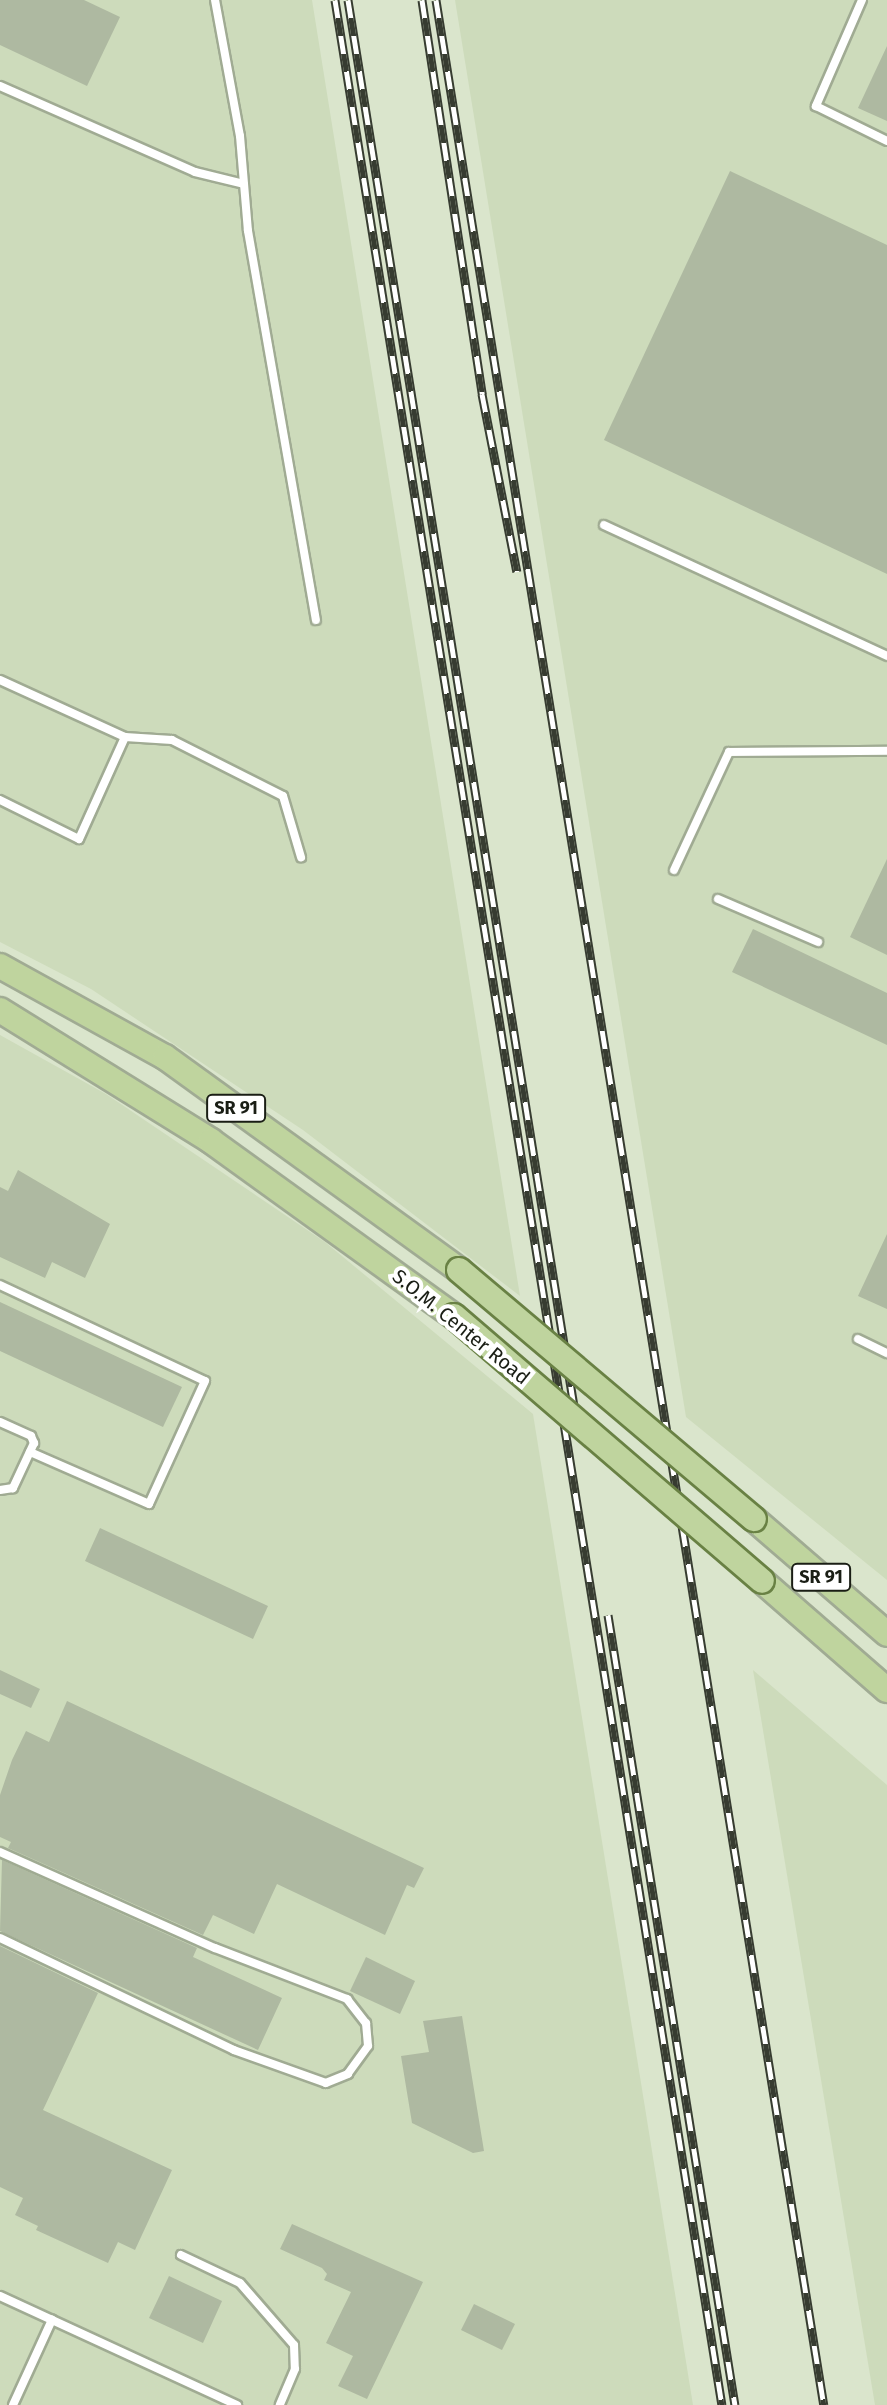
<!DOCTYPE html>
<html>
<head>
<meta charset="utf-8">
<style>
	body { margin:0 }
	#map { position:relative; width:887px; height:2405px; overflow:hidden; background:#dae5cc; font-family:"Fira Sans",sans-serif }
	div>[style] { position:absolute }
	.built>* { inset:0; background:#cddbbb }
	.building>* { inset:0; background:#aeb9a1 }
	.roads { filter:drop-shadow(2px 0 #a0ab93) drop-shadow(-2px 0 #a0ab93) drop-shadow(0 2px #a0ab93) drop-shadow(0 -2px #a0ab93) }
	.service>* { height:8px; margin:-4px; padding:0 4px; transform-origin:4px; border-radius:4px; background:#fff }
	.primary>* { height:24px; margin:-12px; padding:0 12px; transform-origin:12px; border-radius:12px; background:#bfd49e }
	.rail>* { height:9px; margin-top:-4.5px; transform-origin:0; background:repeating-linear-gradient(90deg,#fff 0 18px,#373c31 0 36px); box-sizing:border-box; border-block:2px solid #373c31 }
	.bridges { filter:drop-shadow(2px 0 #698144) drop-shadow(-2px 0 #698144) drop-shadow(0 2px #698144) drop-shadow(0 -2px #698144) }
	.primary-bridge>* { height:24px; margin:-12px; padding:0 12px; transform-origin:12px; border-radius:12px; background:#bfd49e }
	span { translate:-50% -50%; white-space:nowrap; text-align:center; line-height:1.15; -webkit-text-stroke:8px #fff; paint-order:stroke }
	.shield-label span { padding:2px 6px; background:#fff; border:2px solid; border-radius:6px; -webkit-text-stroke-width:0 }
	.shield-label { font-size:18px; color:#1a1e15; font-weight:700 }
	.street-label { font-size:20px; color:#1a1e15 }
</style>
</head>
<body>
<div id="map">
	<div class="built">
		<div style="clip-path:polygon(0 0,312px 0,520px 1296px,303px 1130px,91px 989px,0 942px)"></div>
		<div style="clip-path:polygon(455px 0,887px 0,887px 1580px,686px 1417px)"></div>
		<div style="clip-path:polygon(0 1035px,106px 1094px,325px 1242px,533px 1414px,693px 2405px,0 2405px)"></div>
		<div style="clip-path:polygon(753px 1670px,887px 1785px,887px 2405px,875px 2405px)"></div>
	</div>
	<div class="building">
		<div style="clip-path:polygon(0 0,84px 0,120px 17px,87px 86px,0 45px)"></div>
		<div style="clip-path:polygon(887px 46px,887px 121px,858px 108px)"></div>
		<div style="clip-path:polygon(730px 171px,887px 245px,887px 574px,604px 440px)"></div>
		<div style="clip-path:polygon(887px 859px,887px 955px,850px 937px)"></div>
		<div style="clip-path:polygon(753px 929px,887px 993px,887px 1045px,732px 972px)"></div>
		<div style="clip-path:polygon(18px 1170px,110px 1224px,85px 1278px,52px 1262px,45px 1278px,0 1257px,0 1187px,8px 1191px)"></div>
		<div style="clip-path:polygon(887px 1234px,887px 1309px,858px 1296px)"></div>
		<div style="clip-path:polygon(0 1302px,182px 1387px,163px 1427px,0 1351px)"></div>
		<div style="clip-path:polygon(100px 1528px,268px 1606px,253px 1639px,85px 1561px)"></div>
		<div style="clip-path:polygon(0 1670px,40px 1689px,31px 1708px,0 1694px)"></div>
		<div style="clip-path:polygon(67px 1701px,424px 1868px,414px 1888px,407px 1885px,385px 1935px,277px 1884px,254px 1934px,213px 1915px,203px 1935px,8px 1848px,11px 1842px,0 1837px,0 1795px,12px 1760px,26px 1731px,49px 1742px)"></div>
		<div style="clip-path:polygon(2px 1860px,197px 1948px,193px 1957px,282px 1998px,258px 2050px,0 1931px)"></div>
		<div style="clip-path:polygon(0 1946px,98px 1993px,43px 2110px,172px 2170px,135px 2250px,118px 2242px,108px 2263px,36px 2230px,38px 2226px,15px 2215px,23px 2198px,0 2187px)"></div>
		<div style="clip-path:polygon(366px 1957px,415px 1981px,400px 2014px,350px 1991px)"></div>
		<div style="clip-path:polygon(462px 2016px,484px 2151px,473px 2153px,412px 2123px,401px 2056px,429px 2052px,423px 2021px)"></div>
		<div style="clip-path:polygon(292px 2224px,423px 2282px,367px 2399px,338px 2386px,353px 2356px,326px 2343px,351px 2292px,324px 2280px,327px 2274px,322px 2268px,280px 2249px)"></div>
		<div style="clip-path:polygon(169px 2276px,222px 2301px,203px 2343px,149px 2318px)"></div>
		<div style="clip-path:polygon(474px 2304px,515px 2324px,502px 2350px,461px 2330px)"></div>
	</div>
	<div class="roads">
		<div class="service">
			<div style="left:215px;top:0;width:138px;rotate:79.6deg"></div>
			<div style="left:240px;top:136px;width:95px;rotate:85.2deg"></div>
			<div style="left:248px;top:231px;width:395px;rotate:80.1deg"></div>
			<div style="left:862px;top:0;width:116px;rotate:113.5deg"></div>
			<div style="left:816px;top:106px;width:79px;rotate:26.2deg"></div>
			<div style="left:0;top:86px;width:213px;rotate:23.8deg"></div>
			<div style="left:195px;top:172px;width:50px;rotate:13.8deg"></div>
			<div style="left:604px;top:525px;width:312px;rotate:24.8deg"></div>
			<div style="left:0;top:680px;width:137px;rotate:24.5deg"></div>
			<div style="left:125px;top:737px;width:47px;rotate:3.7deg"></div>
			<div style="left:172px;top:740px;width:124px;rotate:26.8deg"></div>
			<div style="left:283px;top:796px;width:64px;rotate:73.6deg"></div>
			<div style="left:0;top:800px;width:88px;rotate:26.3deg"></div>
			<div style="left:79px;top:839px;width:112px;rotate:-65.7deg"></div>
			<div style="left:674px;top:870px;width:130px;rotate:-65deg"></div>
			<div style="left:729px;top:752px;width:158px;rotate:-0.4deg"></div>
			<div style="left:718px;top:899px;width:109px;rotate:23.3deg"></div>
			<div style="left:0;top:1285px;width:226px;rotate:25.1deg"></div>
			<div style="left:205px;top:1381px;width:135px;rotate:114.5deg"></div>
			<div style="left:149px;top:1504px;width:130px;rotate:-156.4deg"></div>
			<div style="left:858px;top:1339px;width:32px;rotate:26deg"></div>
			<div style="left:0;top:1422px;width:34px;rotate:24deg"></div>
			<div style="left:31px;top:1436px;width:8px;rotate:67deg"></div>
			<div style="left:34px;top:1443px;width:50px;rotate:115deg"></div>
			<div style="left:13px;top:1488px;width:13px;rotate:171deg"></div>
			<div style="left:0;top:1852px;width:235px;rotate:24.1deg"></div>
			<div style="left:215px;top:1948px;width:142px;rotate:21.1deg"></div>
			<div style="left:347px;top:1999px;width:31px;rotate:52deg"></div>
			<div style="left:366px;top:2023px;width:23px;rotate:85deg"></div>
			<div style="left:368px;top:2046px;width:34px;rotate:126deg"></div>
			<div style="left:348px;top:2074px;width:24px;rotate:158deg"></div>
			<div style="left:326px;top:2083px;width:98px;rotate:-160.3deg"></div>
			<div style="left:234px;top:2050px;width:259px;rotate:-154.4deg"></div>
			<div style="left:181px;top:2255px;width:65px;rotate:25.4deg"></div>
			<div style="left:240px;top:2283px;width:82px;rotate:48.9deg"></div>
			<div style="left:294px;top:2345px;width:24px;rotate:88deg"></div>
			<div style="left:295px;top:2369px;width:39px;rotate:113deg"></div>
			<div style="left:0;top:2296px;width:261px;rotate:24.7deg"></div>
			<div style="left:13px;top:2405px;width:94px;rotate:-65.4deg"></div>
		</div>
		<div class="primary">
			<div style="left:0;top:966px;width:188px;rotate:28.9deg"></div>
			<div style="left:165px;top:1057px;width:363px;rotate:35.9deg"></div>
			<div style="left:0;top:1010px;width:248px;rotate:31.8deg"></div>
			<div style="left:211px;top:1141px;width:299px;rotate:35.8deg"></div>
			<div style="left:754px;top:1519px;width:176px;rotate:40.8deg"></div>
			<div style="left:762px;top:1581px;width:166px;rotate:41.1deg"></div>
		</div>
	</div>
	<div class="rail">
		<div style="left:335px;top:0;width:2436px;rotate:80.86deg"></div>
		<div style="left:348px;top:0;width:1436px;rotate:80.87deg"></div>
		<div style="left:422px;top:0;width:399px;rotate:81.3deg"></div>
		<div style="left:482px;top:394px;width:181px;rotate:78.9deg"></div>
		<div style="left:436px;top:0;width:2436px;rotate:80.84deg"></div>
		<div style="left:608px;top:1615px;width:800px;rotate:80.87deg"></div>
	</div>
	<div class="bridges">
		<div class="primary-bridge">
			<div style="left:459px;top:1270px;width:386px;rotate:40.2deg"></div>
			<div style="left:454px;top:1316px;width:406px;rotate:40.7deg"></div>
		</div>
	</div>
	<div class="shield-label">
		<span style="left:236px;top:1108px">SR 91</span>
		<span style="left:821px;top:1577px">SR 91</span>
	</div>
	<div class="street-label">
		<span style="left:461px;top:1327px;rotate:39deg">S.O.M. Center Road</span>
	</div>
</div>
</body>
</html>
